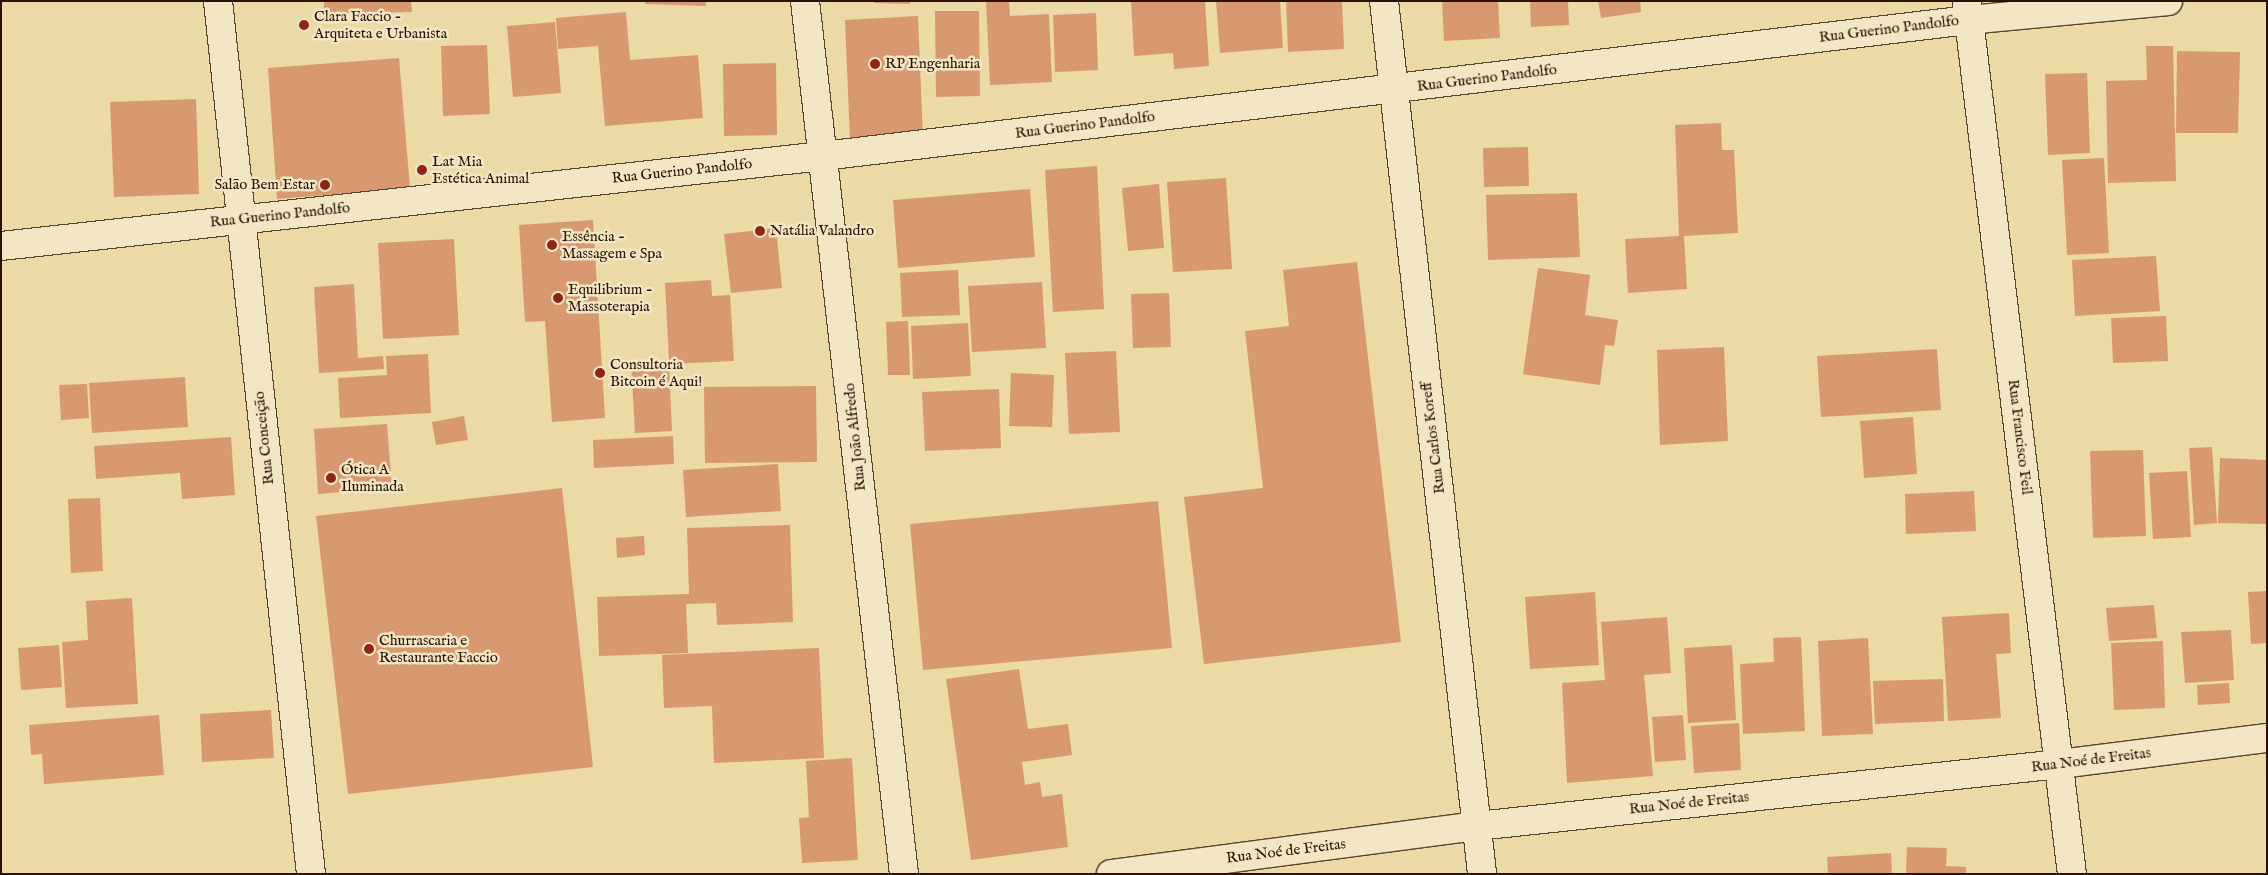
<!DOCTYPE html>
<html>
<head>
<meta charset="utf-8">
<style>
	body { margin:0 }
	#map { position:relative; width:2268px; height:875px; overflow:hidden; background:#ebd9a6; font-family:"IM FELL English",serif }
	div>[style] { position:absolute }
	.building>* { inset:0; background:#d89971 }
	.roads { filter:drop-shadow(1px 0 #5a432c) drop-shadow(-1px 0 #5a432c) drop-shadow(0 1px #5a432c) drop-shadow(0 -1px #5a432c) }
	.street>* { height:28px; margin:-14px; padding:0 14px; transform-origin:14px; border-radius:14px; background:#f2e6c5 }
	.secondary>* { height:28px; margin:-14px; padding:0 14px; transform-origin:14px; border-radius:14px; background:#f2e6c5 }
	.dots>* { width:14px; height:14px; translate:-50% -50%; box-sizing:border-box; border:2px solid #f2e6c5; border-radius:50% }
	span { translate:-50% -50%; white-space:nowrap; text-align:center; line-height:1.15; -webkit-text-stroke:5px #f2e6c5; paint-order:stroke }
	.poi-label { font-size:15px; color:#2a1104 }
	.left { translate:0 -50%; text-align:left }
	.right { translate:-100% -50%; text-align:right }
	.street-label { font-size:15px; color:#2a1104 }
	.frame { position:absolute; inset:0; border:2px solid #2a1104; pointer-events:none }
</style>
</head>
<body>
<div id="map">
	<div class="building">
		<div style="clip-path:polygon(324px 1px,411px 1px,412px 12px,324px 14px)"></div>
		<div style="clip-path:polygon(645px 1px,706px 1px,706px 6px,645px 4px)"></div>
		<div style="clip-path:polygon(874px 1px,910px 1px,910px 4px,874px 3px)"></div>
		<div style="clip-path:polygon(986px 1px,1009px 1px,1010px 16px,1049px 14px,1052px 82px,990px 85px)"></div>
		<div style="clip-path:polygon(1131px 1px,1205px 1px,1209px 66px,1174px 69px,1173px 53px,1134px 56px)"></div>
		<div style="clip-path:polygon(1216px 1px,1280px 1px,1283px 48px,1220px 53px)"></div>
		<div style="clip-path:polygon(1286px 1px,1342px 1px,1344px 49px,1288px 52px)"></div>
		<div style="clip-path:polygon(1442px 1px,1498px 1px,1500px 38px,1444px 41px)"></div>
		<div style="clip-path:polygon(1530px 1px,1568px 1px,1569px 25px,1531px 27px)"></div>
		<div style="clip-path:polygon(1598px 1px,1640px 1px,1641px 12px,1601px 18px)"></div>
		<div style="clip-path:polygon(935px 11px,979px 11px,980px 96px,936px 97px)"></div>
		<div style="clip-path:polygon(626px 12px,630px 60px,698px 55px,703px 118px,605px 126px,598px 46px,558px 49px,556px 18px)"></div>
		<div style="clip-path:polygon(1096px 13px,1098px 70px,1055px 72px,1053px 15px)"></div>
		<div style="clip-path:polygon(918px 16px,923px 138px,850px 141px,845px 20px)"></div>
		<div style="clip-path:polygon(555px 22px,561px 93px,513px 97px,507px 26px)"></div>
		<div style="clip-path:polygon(487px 45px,490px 114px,443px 116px,441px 46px)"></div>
		<div style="clip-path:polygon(2146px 46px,2173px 46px,2176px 181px,2108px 183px,2106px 81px,2147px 80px)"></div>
		<div style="clip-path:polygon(2177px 51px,2240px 52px,2238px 133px,2176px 133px)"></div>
		<div style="clip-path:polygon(399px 58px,410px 188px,277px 199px,268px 68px)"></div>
		<div style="clip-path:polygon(776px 63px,777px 135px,724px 136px,723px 64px)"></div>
		<div style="clip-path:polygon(2087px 73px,2090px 153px,2048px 155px,2045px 74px)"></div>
		<div style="clip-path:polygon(196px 99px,199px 194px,114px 197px,110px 102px)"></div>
		<div style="clip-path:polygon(1721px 123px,1722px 150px,1734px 150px,1738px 233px,1684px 236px,1687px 289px,1628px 293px,1625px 239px,1679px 236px,1675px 125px)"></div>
		<div style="clip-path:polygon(1528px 147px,1529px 186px,1484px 187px,1483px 148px)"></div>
		<div style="clip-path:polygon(2104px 158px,2109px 253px,2067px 255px,2062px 160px)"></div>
		<div style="clip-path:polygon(1097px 166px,1104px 309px,1053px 312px,1045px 170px)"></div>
		<div style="clip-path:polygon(1226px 178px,1232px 269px,1173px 272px,1167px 182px)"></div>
		<div style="clip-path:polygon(1159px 184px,1164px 248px,1128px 251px,1122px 188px)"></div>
		<div style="clip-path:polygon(1030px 189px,1035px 257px,898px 268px,893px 200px)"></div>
		<div style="clip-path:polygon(1577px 193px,1580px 257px,1488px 260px,1486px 195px)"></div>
		<div style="clip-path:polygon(593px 220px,605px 418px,552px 422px,545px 321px,525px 322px,519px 225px)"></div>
		<div style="clip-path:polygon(776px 228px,782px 288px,731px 293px,724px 234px)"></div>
		<div style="clip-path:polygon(454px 239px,459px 335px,383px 339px,378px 243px)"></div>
		<div style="clip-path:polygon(2156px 256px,2160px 311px,2075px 316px,2072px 260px)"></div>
		<div style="clip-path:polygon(1357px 262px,1401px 642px,1204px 664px,1184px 497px,1263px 488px,1245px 331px,1289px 326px,1283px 270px)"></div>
		<div style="clip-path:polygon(1538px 268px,1590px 275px,1585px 315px,1618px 320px,1614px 346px,1605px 345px,1600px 385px,1523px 374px)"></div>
		<div style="clip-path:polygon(958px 270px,960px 315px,902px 317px,900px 273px)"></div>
		<div style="clip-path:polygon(711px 280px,712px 296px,730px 295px,734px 361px,669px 364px,672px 431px,635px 433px,631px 362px,669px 360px,665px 283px)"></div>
		<div style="clip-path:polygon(1042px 282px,1046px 348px,972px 352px,968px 286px)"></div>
		<div style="clip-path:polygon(354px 284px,358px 358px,383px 356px,384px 369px,319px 373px,314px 287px)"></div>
		<div style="clip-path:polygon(1169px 293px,1171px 347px,1133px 348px,1131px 294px)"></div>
		<div style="clip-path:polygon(2166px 316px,2168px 361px,2113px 363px,2111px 318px)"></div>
		<div style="clip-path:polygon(908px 321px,910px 375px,888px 375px,886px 322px)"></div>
		<div style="clip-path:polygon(968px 323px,971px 376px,913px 379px,911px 326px)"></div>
		<div style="clip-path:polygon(1724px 347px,1728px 441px,1660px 445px,1657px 350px)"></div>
		<div style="clip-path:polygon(1937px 349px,1941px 410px,1821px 417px,1817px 356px)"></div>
		<div style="clip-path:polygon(1116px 351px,1120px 432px,1069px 434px,1065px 353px)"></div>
		<div style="clip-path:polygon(428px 354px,431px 413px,340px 418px,338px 378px,387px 375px,386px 356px)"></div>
		<div style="clip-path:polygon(1011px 373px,1054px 375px,1052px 427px,1009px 426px)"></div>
		<div style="clip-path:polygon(185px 377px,188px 427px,92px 433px,89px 383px)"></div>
		<div style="clip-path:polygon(87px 384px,89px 418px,61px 420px,59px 385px)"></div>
		<div style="clip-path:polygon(816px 386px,817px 462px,705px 463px,704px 387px)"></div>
		<div style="clip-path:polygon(999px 389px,1001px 448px,925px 451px,922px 392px)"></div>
		<div style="clip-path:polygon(464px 416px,468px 440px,436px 445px,432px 422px)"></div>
		<div style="clip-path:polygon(1913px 417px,1917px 474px,1864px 478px,1860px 421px)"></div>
		<div style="clip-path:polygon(387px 424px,392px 488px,318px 494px,314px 429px)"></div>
		<div style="clip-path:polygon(673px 436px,674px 464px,594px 468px,593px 440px)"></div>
		<div style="clip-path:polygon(231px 437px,235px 495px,182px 499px,180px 473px,96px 479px,94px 446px)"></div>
		<div style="clip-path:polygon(2212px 447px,2217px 523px,2194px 525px,2189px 448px)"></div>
		<div style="clip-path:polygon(2143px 450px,2146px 536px,2093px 538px,2090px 451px)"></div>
		<div style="clip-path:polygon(2220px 458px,2267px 460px,2267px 524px,2218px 523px)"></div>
		<div style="clip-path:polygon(778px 464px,781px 511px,686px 517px,683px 470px)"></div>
		<div style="clip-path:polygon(2187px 471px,2191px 537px,2153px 539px,2149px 473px)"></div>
		<div style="clip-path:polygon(562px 488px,593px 767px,348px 794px,316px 516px)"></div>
		<div style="clip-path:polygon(1974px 491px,1976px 531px,1906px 534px,1905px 494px)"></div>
		<div style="clip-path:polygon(100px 498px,103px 571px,71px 573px,68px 499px)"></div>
		<div style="clip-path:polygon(1158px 501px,1172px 648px,923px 670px,910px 524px)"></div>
		<div style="clip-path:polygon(790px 525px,793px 622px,717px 625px,716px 603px,686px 604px,688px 653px,599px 656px,597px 597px,689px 594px,687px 528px)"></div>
		<div style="clip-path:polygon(644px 536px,645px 555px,617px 558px,616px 538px)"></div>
		<div style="clip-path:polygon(2267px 591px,2267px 643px,2251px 644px,2248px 592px)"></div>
		<div style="clip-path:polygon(1595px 592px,1599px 665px,1530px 669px,1525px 597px)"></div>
		<div style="clip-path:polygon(132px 598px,138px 704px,66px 708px,62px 642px,88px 640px,86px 601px)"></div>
		<div style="clip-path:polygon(2154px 605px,2157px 638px,2109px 641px,2106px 608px)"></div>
		<div style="clip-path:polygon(2009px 613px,2011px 653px,1996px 654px,2001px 718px,1948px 721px,1942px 617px)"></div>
		<div style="clip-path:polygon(1667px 617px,1671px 673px,1644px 675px,1653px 776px,1567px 783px,1562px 683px,1605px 680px,1601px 622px)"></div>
		<div style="clip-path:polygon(2231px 630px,2234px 680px,2185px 683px,2181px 632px)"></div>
		<div style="clip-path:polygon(1801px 637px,1805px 731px,1743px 734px,1740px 664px,1774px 662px,1773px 638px)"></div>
		<div style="clip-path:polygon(1868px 638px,1873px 734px,1822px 736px,1818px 641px)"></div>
		<div style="clip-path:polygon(2163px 641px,2165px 708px,2114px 710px,2111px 643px)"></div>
		<div style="clip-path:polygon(59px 645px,62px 687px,21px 690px,18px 648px)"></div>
		<div style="clip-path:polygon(1732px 645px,1736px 720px,1688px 723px,1684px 648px)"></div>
		<div style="clip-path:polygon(819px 648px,824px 758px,714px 763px,712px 706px,664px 708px,662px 655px)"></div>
		<div style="clip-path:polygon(1019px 669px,1028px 729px,1068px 724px,1072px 755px,1022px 762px,1025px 785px,1040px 782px,1042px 797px,1062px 794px,1068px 847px,971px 860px,946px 679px)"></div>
		<div style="clip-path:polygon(1943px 679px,1944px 721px,1875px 724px,1873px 681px)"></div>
		<div style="clip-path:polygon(2229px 683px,2230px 703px,2198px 705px,2197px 685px)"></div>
		<div style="clip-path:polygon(271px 710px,274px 758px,202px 762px,200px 714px)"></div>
		<div style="clip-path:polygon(159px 715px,164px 775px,44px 784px,42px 754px,31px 755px,29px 725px)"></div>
		<div style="clip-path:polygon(1683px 715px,1686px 760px,1655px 762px,1652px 717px)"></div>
		<div style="clip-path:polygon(1739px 723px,1741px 770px,1694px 773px,1691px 726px)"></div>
		<div style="clip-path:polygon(852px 758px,858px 860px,802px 863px,799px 818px,809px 817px,806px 761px)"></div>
		<div style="clip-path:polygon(1907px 847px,1947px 848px,1946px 866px,1966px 867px,1966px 874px,1906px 874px)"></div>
		<div style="clip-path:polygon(1891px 853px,1892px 874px,1828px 874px,1827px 857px)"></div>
	</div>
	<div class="roads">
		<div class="street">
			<div style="left:1384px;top:1px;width:878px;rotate:83.59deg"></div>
			<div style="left:1967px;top:3px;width:877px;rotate:83.13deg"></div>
			<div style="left:1px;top:246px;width:827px;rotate:-6.25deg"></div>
			<div style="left:823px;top:156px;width:1153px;rotate:-6.77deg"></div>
			<div style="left:1968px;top:20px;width:201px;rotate:-5.4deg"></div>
			<div style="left:1111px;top:874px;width:369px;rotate:-7.5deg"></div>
			<div style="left:1477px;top:826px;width:586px;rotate:-6.07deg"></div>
			<div style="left:2060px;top:764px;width:209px;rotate:-7.2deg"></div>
		</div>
		<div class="secondary">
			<div style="left:218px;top:1px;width:878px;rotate:83.92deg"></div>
			<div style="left:805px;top:1px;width:879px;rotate:83.53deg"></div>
		</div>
	</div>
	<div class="dots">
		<div style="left:304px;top:25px;background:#8f2418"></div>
		<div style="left:875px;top:64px;background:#8f2418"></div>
		<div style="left:422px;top:170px;background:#8f2418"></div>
		<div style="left:325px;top:185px;background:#8f2418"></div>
		<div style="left:760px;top:231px;background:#8f2418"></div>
		<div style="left:552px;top:245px;background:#8f2418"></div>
		<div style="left:558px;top:298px;background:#8f2418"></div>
		<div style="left:600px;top:373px;background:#8f2418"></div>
		<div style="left:331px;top:478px;background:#8f2418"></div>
		<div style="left:369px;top:649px;background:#8f2418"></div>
	</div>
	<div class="poi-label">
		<span class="left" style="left:314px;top:25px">Clara Faccio -<br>Arquiteta e Urbanista</span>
		<span class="left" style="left:885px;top:64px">RP Engenharia</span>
		<span class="left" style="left:432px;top:170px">Lat Mia<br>Estética Animal</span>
		<span class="right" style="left:315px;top:185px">Salão Bem Estar</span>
		<span class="left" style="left:770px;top:231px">Natália Valandro</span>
		<span class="left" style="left:562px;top:245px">Essência -<br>Massagem e Spa</span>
		<span class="left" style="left:568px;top:298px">Equilibrium -<br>Massoterapia</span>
		<span class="left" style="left:610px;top:373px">Consultoria<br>Bitcoin é Aqui!</span>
		<span class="left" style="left:341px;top:478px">Ótica A<br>Iluminada</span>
		<span class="left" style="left:379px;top:649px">Churrascaria e<br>Restaurante Faccio</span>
	</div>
	<div class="street-label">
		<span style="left:1889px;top:29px;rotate:-7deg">Rua Guerino Pandolfo</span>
		<span style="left:1487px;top:78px;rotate:-7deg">Rua Guerino Pandolfo</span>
		<span style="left:1085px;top:125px;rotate:-7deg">Rua Guerino Pandolfo</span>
		<span style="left:682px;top:171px;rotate:-6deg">Rua Guerino Pandolfo</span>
		<span style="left:280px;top:215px;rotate:-6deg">Rua Guerino Pandolfo</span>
		<span style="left:855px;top:437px;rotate:-96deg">Rua João Alfredo</span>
		<span style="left:2020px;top:437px;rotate:83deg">Rua Francisco Feil</span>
		<span style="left:264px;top:438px;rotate:-96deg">Rua Conceição</span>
		<span style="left:1433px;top:438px;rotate:-97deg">Rua Carlos Koreff</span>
		<span style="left:2091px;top:760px;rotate:-7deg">Rua Noé de Freitas</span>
		<span style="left:1689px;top:803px;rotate:-6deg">Rua Noé de Freitas</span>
		<span style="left:1286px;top:851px;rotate:-7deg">Rua Noé de Freitas</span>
	</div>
	<div class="frame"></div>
</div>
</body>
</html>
